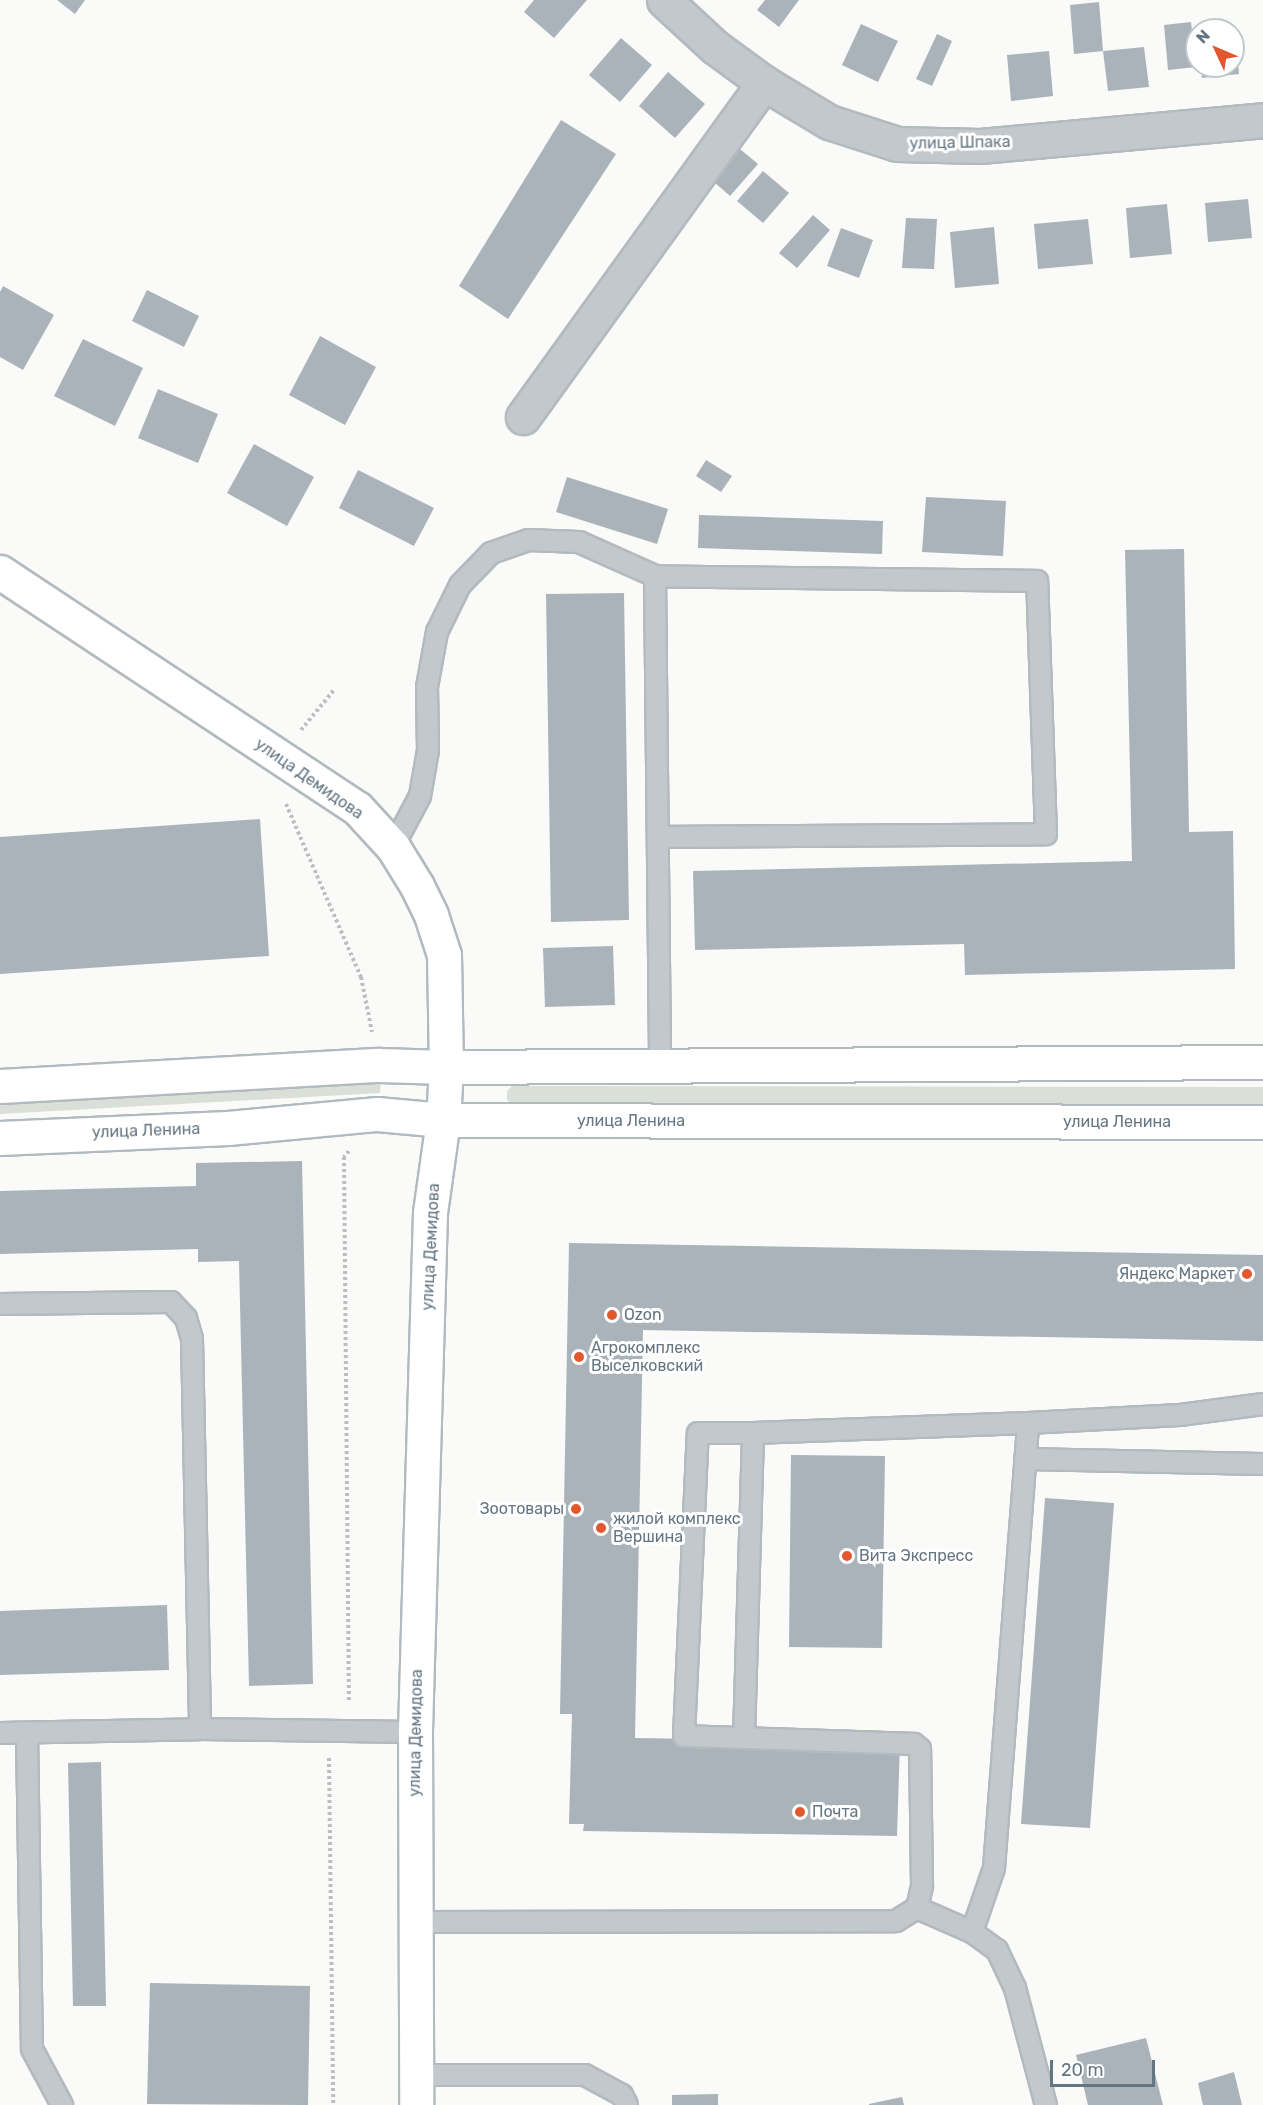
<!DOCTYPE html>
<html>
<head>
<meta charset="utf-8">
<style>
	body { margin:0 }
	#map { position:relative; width:1263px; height:2105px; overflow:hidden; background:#fafaf8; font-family:Rubik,sans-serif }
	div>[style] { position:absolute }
	.green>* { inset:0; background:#dadfd7 }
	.building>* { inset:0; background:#aab3b9 }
	.path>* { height:4px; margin-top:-2px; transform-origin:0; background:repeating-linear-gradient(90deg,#bbbfc2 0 3px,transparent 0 6px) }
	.roads { filter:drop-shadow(2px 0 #b3babf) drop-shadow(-2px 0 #b3babf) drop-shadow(0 2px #b3babf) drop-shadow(0 -2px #b3babf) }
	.lane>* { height:20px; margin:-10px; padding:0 10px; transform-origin:10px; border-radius:10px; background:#c3c8cc }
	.street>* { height:33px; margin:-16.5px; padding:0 16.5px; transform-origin:16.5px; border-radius:16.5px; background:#c3c8cc }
	.secondary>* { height:33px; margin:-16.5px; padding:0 16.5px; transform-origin:16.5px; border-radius:16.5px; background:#fff }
	.dots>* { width:16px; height:16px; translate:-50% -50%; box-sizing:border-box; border:3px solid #fff; border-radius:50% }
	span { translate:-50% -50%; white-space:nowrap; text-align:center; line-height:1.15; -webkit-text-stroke:6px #fff; paint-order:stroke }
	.street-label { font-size:16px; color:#657683 }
	.poi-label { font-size:16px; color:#657683 }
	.right { translate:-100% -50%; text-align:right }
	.left { translate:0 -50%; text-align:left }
	.north { position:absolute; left:1185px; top:18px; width:60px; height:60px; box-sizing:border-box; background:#fff; border:2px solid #c1c8cd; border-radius:50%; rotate:314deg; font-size:16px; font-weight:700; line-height:24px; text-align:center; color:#657683 }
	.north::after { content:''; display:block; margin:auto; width:21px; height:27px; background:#e4572e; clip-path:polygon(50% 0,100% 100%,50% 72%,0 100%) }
	.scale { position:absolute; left:1050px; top:2060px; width:105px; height:27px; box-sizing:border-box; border:3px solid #657683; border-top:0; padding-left:8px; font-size:18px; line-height:21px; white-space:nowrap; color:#657683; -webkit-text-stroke:4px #fff; paint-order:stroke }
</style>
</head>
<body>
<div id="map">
	<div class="green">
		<div style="clip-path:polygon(381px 1079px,380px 1093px,0 1114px,0 1098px)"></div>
		<div style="clip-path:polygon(512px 1086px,1263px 1087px,1263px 1105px,511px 1104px,507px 1100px,507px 1091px)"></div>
	</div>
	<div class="building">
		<div style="clip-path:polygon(57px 0,85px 0,75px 14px)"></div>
		<div style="clip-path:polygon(534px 0,587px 0,554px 38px,524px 12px)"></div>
		<div style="clip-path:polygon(765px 0,799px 0,779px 27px,757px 10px)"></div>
		<div style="clip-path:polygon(1099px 2px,1103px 51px,1074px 54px,1070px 5px)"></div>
		<div style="clip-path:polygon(1191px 22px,1196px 67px,1168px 70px,1164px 25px)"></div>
		<div style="clip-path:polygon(861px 24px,898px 41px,878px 82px,842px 65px)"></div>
		<div style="clip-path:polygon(1233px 32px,1235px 32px,1239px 74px,1202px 78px,1201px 66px,1233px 66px)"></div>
		<div style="clip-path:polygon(937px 34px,952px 41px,932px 86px,916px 79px)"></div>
		<div style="clip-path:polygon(621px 38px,652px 65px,620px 102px,589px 75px)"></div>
		<div style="clip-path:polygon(1144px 47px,1149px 87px,1108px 91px,1103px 51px)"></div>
		<div style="clip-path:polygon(1049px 51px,1053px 96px,1011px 101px,1007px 55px)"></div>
		<div style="clip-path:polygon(668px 72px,705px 104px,675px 138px,639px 106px)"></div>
		<div style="clip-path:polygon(561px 120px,616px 154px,508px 319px,459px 286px)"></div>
		<div style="clip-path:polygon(734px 144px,758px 164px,730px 196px,706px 175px)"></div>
		<div style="clip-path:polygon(763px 171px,789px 193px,763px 223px,737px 201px)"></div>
		<div style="clip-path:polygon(1248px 199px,1252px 238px,1208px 242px,1205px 203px)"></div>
		<div style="clip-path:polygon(1167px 204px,1172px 254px,1130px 258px,1126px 208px)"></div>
		<div style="clip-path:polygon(813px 215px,830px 230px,797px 268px,779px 253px)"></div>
		<div style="clip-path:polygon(906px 218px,937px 219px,934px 269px,902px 268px)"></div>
		<div style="clip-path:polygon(1088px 219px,1093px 264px,1038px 269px,1034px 224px)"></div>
		<div style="clip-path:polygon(994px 227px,999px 284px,955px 288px,950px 232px)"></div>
		<div style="clip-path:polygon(841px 228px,873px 240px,859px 278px,827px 266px)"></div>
		<div style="clip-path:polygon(3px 286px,54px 315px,23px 370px,0 357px,0 292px)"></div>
		<div style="clip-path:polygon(147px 290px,199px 316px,184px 347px,132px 321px)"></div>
		<div style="clip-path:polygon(320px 336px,376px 367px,345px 425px,289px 395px)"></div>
		<div style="clip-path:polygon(83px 339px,143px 368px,115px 426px,54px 396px)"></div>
		<div style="clip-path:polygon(158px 389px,218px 414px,198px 463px,138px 438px)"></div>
		<div style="clip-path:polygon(254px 444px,314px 477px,287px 526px,227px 493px)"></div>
		<div style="clip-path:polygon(706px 460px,732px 476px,721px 492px,696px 476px)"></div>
		<div style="clip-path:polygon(358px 470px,434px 508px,414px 546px,339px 508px)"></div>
		<div style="clip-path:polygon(567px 477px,668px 509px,657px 544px,556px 512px)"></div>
		<div style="clip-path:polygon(926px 497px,1006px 501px,1003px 556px,922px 552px)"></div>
		<div style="clip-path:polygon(699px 515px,883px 521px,882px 554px,698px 548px)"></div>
		<div style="clip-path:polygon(1184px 549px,1189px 832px,1233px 831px,1235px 969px,965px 975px,964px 944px,695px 950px,693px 871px,1132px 861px,1125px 550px)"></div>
		<div style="clip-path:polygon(624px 593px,629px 920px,551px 922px,546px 594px)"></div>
		<div style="clip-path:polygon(260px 819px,269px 956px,0 974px,0 837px)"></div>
		<div style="clip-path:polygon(613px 946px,615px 1005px,545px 1007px,543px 948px)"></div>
		<div style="clip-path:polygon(302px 1161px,313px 1684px,249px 1686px,239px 1261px,198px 1262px,198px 1249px,0 1254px,0 1191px,196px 1186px,196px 1163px)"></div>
		<div style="clip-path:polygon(569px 1243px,1263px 1255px,1263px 1341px,643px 1330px,635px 1738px,900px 1742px,897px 1836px,583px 1831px,584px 1824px,569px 1824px,572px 1714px,560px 1714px)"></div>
		<div style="clip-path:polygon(791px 1455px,885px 1456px,882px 1648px,789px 1647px)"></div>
		<div style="clip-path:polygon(1045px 1498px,1114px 1503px,1090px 1828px,1021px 1824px)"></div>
		<div style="clip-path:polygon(167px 1605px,169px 1670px,0 1675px,0 1611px)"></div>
		<div style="clip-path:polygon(101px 1762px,106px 2006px,73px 2006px,68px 1763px)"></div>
		<div style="clip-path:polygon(150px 1983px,310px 1986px,308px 2105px,147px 2104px)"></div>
		<div style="clip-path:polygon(1146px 2038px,1163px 2105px,1088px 2105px,1076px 2055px)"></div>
		<div style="clip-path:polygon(1234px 2072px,1242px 2105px,1203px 2105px,1198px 2083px)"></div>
		<div style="clip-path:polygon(718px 2094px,718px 2105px,672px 2105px,672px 2095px)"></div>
		<div style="clip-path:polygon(902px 2097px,904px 2105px,869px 2105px,869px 2104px)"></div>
	</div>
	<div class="path">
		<div style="left:301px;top:730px;width:52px;rotate:-50.5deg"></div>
		<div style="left:286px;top:804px;width:189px;rotate:66.6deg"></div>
		<div style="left:361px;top:977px;width:56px;rotate:78.7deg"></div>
		<div style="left:349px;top:1151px;width:8px;rotate:130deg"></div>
		<div style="left:344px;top:1157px;width:546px;rotate:89.48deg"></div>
		<div style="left:329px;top:1758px;width:347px;rotate:89.3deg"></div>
	</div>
	<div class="roads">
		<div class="lane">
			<div style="left:660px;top:837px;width:386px;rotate:-0.4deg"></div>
			<div style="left:1046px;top:834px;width:253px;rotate:-92deg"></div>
			<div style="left:1037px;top:581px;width:382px;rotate:-179.3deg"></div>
			<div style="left:655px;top:576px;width:490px;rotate:89.4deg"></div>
			<div style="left:393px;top:847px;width:58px;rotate:-62.1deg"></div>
			<div style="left:420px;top:796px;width:47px;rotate:-80.1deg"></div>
			<div style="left:428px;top:750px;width:63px;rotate:-90.9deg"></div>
			<div style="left:427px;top:687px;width:56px;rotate:-79.7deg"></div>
			<div style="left:437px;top:632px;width:52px;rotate:-63.9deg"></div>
			<div style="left:460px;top:585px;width:45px;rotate:-45.9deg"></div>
			<div style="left:491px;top:553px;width:39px;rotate:-19deg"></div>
			<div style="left:528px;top:540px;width:51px;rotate:2.2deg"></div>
			<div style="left:579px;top:542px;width:83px;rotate:24.1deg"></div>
			<div style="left:0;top:1304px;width:171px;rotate:-0.7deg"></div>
			<div style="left:171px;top:1302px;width:22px;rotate:47deg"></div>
			<div style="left:186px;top:1318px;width:22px;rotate:74deg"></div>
			<div style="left:192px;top:1339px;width:390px;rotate:88.8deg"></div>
			<div style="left:1025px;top:1459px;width:238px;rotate:1.2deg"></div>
			<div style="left:0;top:1733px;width:200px;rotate:-1.1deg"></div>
			<div style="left:200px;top:1729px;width:215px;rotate:0.8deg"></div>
			<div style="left:27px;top:1733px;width:316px;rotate:89.1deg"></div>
			<div style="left:32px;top:2049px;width:64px;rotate:61.8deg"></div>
			<div style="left:744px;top:1738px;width:305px;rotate:-88.3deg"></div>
			<div style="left:917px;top:1908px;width:60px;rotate:23.6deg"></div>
			<div style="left:972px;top:1932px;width:31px;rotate:36deg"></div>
			<div style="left:997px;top:1950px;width:42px;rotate:64.7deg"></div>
			<div style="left:1015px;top:1988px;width:121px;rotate:75.2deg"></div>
			<div style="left:416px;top:1922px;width:480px;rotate:-0.1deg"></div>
			<div style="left:896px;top:1921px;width:25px;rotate:-32deg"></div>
			<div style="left:917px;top:1908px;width:23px;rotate:-77deg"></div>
			<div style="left:922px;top:1886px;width:137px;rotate:-90.8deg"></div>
			<div style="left:920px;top:1749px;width:8px;rotate:-140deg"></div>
			<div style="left:914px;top:1744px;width:230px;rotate:-178deg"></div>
			<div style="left:684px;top:1736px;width:303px;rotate:-87.4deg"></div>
			<div style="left:698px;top:1433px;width:55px"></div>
			<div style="left:753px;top:1433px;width:275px;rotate:-2.1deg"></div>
			<div style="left:1028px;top:1423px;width:152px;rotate:-3deg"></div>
			<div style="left:1180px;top:1415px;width:84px;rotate:-7.5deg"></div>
			<div style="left:972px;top:1932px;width:68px;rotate:-71deg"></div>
			<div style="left:994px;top:1868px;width:446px;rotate:-85.6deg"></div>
			<div style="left:415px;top:2075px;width:170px"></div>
			<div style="left:585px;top:2075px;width:42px;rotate:28.4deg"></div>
			<div style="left:622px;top:2095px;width:11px;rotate:63deg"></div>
		</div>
		<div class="street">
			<div style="left:664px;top:0;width:69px;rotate:42.7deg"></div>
			<div style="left:715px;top:47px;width:61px;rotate:36.3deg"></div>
			<div style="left:764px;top:83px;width:76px;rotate:31deg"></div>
			<div style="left:829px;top:122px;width:71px;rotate:17.9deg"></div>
			<div style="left:897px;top:144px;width:83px;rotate:1.4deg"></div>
			<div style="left:980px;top:146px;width:284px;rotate:-5.2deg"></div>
			<div style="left:523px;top:417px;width:412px;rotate:-54.2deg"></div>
		</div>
		<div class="secondary">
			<div style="left:0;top:572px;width:428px;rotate:33.5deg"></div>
			<div style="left:357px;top:808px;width:53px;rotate:47.3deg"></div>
			<div style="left:393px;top:847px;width:46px;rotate:58.4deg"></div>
			<div style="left:417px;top:886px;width:32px;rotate:64deg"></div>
			<div style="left:431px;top:915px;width:42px;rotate:72deg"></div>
			<div style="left:444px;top:955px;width:112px;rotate:89deg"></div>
			<div style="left:446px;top:1067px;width:53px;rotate:93.2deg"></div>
			<div style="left:443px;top:1120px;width:94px;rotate:98deg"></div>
			<div style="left:430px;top:1213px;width:519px;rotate:91.66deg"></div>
			<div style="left:415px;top:1732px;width:373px;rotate:89.8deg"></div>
			<div style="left:0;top:1086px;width:380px;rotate:-3.2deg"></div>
			<div style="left:379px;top:1065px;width:67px;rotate:1.7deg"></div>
			<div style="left:446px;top:1067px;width:817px;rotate:-0.35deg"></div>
			<div style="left:0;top:1138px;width:228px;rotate:-2.5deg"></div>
			<div style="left:228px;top:1128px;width:150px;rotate:-5.4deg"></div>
			<div style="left:377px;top:1114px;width:66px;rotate:5.2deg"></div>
			<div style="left:443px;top:1120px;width:820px;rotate:0.14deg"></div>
		</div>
	</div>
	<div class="dots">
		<div style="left:1247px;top:1274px;background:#e4572e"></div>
		<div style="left:612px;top:1315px;background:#e4572e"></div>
		<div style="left:579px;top:1357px;background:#e4572e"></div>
		<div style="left:576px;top:1509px;background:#e4572e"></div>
		<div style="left:601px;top:1528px;background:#e4572e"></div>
		<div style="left:847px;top:1556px;background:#e4572e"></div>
		<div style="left:800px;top:1812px;background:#e4572e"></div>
	</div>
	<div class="street-label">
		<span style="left:960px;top:143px;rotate:-1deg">улица Шпака</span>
		<span style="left:309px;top:779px;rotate:35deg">улица Демидова</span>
		<span style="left:631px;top:1121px">улица Ленина</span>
		<span style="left:1117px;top:1122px">улица Ленина</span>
		<span style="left:146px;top:1131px;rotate:-2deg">улица Ленина</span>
		<span style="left:431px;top:1247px;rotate:-87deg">улица Демидова</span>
		<span style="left:416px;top:1733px;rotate:-89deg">улица Демидова</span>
	</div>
	<div class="poi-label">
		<span class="right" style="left:1235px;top:1274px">Яндекс Маркет</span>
		<span class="left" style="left:624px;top:1315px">Ozon</span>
		<span class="left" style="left:591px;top:1357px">Агрокомплекс<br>Выселковский</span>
		<span class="right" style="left:564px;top:1509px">Зоотовары</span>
		<span class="left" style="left:613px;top:1528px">жилой комплекс<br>Вершина</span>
		<span class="left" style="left:859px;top:1556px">Вита Экспресс</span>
		<span class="left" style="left:812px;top:1812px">Почта</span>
	</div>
	<div class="north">N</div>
	<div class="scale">20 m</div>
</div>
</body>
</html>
